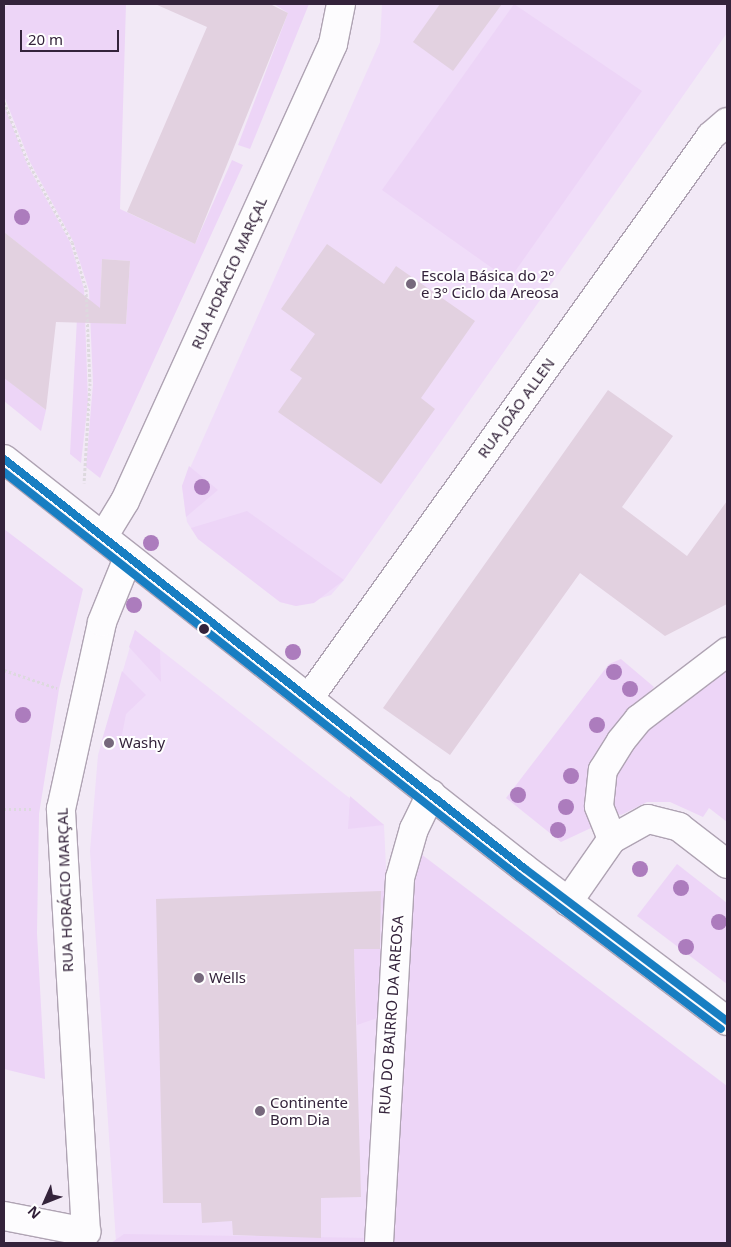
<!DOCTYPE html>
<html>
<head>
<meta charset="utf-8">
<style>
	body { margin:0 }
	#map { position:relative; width:731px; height:1247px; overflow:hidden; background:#f2e9f6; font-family:"Noto Sans",sans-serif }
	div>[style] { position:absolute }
	.built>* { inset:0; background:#f0ddf9 }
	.green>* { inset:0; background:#edd5f7 }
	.building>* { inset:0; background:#e2d1e0 }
	.path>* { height:3px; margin-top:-1.5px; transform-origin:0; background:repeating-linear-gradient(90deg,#ddd9de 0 2.5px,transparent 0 5px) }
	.roads { filter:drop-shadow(1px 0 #afa3b3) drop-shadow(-1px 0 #afa3b3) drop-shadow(0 1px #afa3b3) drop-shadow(0 -1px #afa3b3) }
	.minor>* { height:28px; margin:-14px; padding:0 14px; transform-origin:14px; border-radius:14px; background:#fdfcfe }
	.bus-1>* { height:8px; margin:-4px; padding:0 4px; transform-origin:4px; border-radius:4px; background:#187ec2 }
	.bus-2>* { height:8px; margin:-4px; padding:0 4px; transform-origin:4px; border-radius:4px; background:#187ec2 }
	.trees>* { width:16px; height:16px; margin:-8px; border-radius:50%; background:#ac7cbd }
	.dots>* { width:14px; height:14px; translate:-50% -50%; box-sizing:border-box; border:2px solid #fff; border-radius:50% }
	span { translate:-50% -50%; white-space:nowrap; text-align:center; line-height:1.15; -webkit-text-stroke:4px #fff; paint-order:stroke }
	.street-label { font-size:15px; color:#34233b }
	.poi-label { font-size:15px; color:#34233b }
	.left { translate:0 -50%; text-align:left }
	.frame { position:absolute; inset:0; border:5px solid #34233b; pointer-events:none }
	.north { position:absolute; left:20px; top:1177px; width:50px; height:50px; -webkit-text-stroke:4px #fff; paint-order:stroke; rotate:226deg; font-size:14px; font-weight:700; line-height:20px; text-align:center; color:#34233b }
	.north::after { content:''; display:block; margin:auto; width:18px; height:22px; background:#34233b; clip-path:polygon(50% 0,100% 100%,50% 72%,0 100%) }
	.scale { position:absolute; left:20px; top:30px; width:99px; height:22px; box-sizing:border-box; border:2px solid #34233b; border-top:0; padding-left:6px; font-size:15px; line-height:18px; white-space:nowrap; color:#34233b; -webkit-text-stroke:4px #fff; paint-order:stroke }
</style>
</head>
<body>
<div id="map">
	<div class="built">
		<div style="clip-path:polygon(382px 4px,727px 4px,727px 33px,344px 580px,331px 595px,296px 606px,280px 602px,198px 539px,187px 522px,182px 486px,380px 42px)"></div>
		<div style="clip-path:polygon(135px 630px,384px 825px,389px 932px,369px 1243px,116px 1242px,90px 851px,98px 755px)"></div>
	</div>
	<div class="green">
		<div style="clip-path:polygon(evenodd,12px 4px,126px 4px,120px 209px,195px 244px,232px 160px,243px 165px,100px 478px,86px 467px,93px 384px,89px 290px,73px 241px,30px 162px,4px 96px,4px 7px,12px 4px,102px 259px,130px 261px,126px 324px,100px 323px,102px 259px)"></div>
		<div style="clip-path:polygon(274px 4px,309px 4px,250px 149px,238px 145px,288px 13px)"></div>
		<div style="clip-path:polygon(514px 4px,642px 91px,509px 280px,382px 190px)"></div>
		<div style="clip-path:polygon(4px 105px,28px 166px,70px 242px,84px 289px,88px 401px,81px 463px,70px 454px,77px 318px,65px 281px,4px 232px)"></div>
		<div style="clip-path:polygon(4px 377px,46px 410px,41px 431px,4px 401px)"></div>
		<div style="clip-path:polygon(189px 466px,218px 490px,186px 517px,182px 486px)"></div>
		<div style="clip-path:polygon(247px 511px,344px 580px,314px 603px,296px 606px,280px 602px,198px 539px,191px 528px)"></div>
		<div style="clip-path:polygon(4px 529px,83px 589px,59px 689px,39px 814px,37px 933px,45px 1079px,4px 1069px)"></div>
		<div style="clip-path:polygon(135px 630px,160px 650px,161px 682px,129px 647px)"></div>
		<div style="clip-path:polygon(621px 659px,654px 687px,605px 739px,587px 783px,591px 828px,561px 842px,506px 798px,609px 664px)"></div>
		<div style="clip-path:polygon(727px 664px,727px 822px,709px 808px,703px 817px,670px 802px,647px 802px,621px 815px,615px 813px,611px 780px,620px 757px,662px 712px)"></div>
		<div style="clip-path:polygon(122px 671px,146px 695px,126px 714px,121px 740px,102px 740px)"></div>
		<div style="clip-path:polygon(350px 796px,384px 825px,348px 829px)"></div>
		<div style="clip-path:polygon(421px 854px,727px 1086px,727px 1243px,389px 1243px,409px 872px)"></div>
		<div style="clip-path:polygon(677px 864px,727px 903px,727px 984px,637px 916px)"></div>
		<div style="clip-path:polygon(381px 891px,387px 891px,383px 1016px,357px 1025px,354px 949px,383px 949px)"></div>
		<div style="clip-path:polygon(124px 1234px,369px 1238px,369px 1243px,111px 1243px)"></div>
	</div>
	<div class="building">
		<div style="clip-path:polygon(155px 4px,270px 4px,288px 13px,195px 244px,127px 212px,207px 27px)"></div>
		<div style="clip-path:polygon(440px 4px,502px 4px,453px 71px,413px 42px)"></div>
		<div style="clip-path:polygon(4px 232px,100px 308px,102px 259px,130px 261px,126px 324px,56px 322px,46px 410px,4px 378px)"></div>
		<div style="clip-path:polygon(327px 244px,384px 284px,396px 266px,475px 321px,421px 398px,435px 409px,381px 484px,278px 412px,302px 378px,290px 370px,315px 334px,281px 309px)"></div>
		<div style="clip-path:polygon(608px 390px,673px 436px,622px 507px,687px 556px,727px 501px,727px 604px,665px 636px,580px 573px,450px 755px,383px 708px)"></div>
		<div style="clip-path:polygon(381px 891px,380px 949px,354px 949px,361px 1197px,321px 1198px,321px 1238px,233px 1235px,232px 1221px,202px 1223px,201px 1203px,163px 1203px,156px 899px)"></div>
	</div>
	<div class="path">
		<div style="left:4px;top:102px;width:65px;rotate:68.2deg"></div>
		<div style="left:28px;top:162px;width:91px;rotate:61.2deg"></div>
		<div style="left:72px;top:242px;width:49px;rotate:73.4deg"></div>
		<div style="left:86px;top:289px;width:94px;rotate:87.6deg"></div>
		<div style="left:90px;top:383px;width:100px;rotate:93.4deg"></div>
		<div style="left:4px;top:670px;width:56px;rotate:18.8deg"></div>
		<div style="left:4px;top:809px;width:27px"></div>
	</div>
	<div class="roads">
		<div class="minor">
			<div style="left:4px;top:459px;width:662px;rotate:38.19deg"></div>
			<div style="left:524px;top:868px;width:254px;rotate:37deg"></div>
			<div style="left:103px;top:537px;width:42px;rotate:-58.6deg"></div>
			<div style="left:125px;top:501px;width:502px;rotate:-65.53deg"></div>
			<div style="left:333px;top:44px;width:41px;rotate:-78.7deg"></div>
			<div style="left:309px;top:698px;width:691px;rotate:-54.42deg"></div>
			<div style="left:711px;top:136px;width:21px;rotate:-41deg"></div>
			<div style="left:612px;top:839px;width:35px;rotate:-112deg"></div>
			<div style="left:599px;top:806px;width:36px;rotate:-84deg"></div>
			<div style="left:603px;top:770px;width:34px;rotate:-58deg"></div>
			<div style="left:621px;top:741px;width:28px;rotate:-51deg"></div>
			<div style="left:639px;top:719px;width:111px;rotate:-37.3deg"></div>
			<div style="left:568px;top:902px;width:77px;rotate:-55.1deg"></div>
			<div style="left:612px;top:839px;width:41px;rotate:-29.1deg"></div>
			<div style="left:648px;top:819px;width:32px;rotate:14deg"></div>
			<div style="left:679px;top:827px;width:61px;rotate:37.6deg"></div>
			<div style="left:4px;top:1216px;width:84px;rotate:11deg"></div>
			<div style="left:86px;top:1232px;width:424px;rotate:-93.4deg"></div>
			<div style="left:61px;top:809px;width:191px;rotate:-77.6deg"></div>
			<div style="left:102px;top:622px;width:69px;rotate:-67.9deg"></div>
			<div style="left:379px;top:1243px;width:366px;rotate:-86.7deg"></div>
			<div style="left:400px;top:878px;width:51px;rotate:-74.1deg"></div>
			<div style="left:414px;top:829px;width:39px;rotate:-64deg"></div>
		</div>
	</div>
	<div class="bus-1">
		<div style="left:4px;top:459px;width:662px;rotate:38.19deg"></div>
		<div style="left:524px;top:868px;width:254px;rotate:37deg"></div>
	</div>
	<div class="bus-2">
		<div style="left:4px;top:472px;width:654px;rotate:38.17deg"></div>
		<div style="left:518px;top:876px;width:254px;rotate:37deg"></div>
	</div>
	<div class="trees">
		<div style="left:22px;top:217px"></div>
		<div style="left:202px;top:487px"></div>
		<div style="left:151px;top:543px"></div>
		<div style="left:134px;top:605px"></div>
		<div style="left:293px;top:652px"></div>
		<div style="left:614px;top:672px"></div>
		<div style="left:630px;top:689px"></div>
		<div style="left:23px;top:715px"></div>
		<div style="left:597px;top:725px"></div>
		<div style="left:571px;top:776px"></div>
		<div style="left:518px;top:795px"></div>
		<div style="left:566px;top:807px"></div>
		<div style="left:558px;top:830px"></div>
		<div style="left:640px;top:869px"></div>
		<div style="left:681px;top:888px"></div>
		<div style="left:719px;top:922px"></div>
		<div style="left:686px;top:947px"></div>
	</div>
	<div class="dots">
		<div style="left:411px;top:284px;background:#76687c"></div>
		<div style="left:204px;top:629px;background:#34233b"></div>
		<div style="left:109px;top:743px;background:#76687c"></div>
		<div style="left:199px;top:978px;background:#76687c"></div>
		<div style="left:260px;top:1111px;background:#76687c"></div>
	</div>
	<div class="street-label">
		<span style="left:229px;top:273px;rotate:-66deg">RUA HORÁCIO MARÇAL</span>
		<span style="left:516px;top:408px;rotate:-54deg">RUA JOÃO ALLEN</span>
		<span style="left:65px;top:890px;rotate:-92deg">RUA HORÁCIO MARÇAL</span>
		<span style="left:391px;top:1015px;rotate:-86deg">RUA DO BAIRRO DA AREOSA</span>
	</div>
	<div class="poi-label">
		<span class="left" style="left:421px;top:284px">Escola Básica do 2º<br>e 3º Ciclo da Areosa</span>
		<span class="left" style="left:119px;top:743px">Washy</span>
		<span class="left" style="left:209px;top:978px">Wells</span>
		<span class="left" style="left:270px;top:1111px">Continente<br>Bom Dia</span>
	</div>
	<div class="frame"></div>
	<div class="north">N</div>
	<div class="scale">20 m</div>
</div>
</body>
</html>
